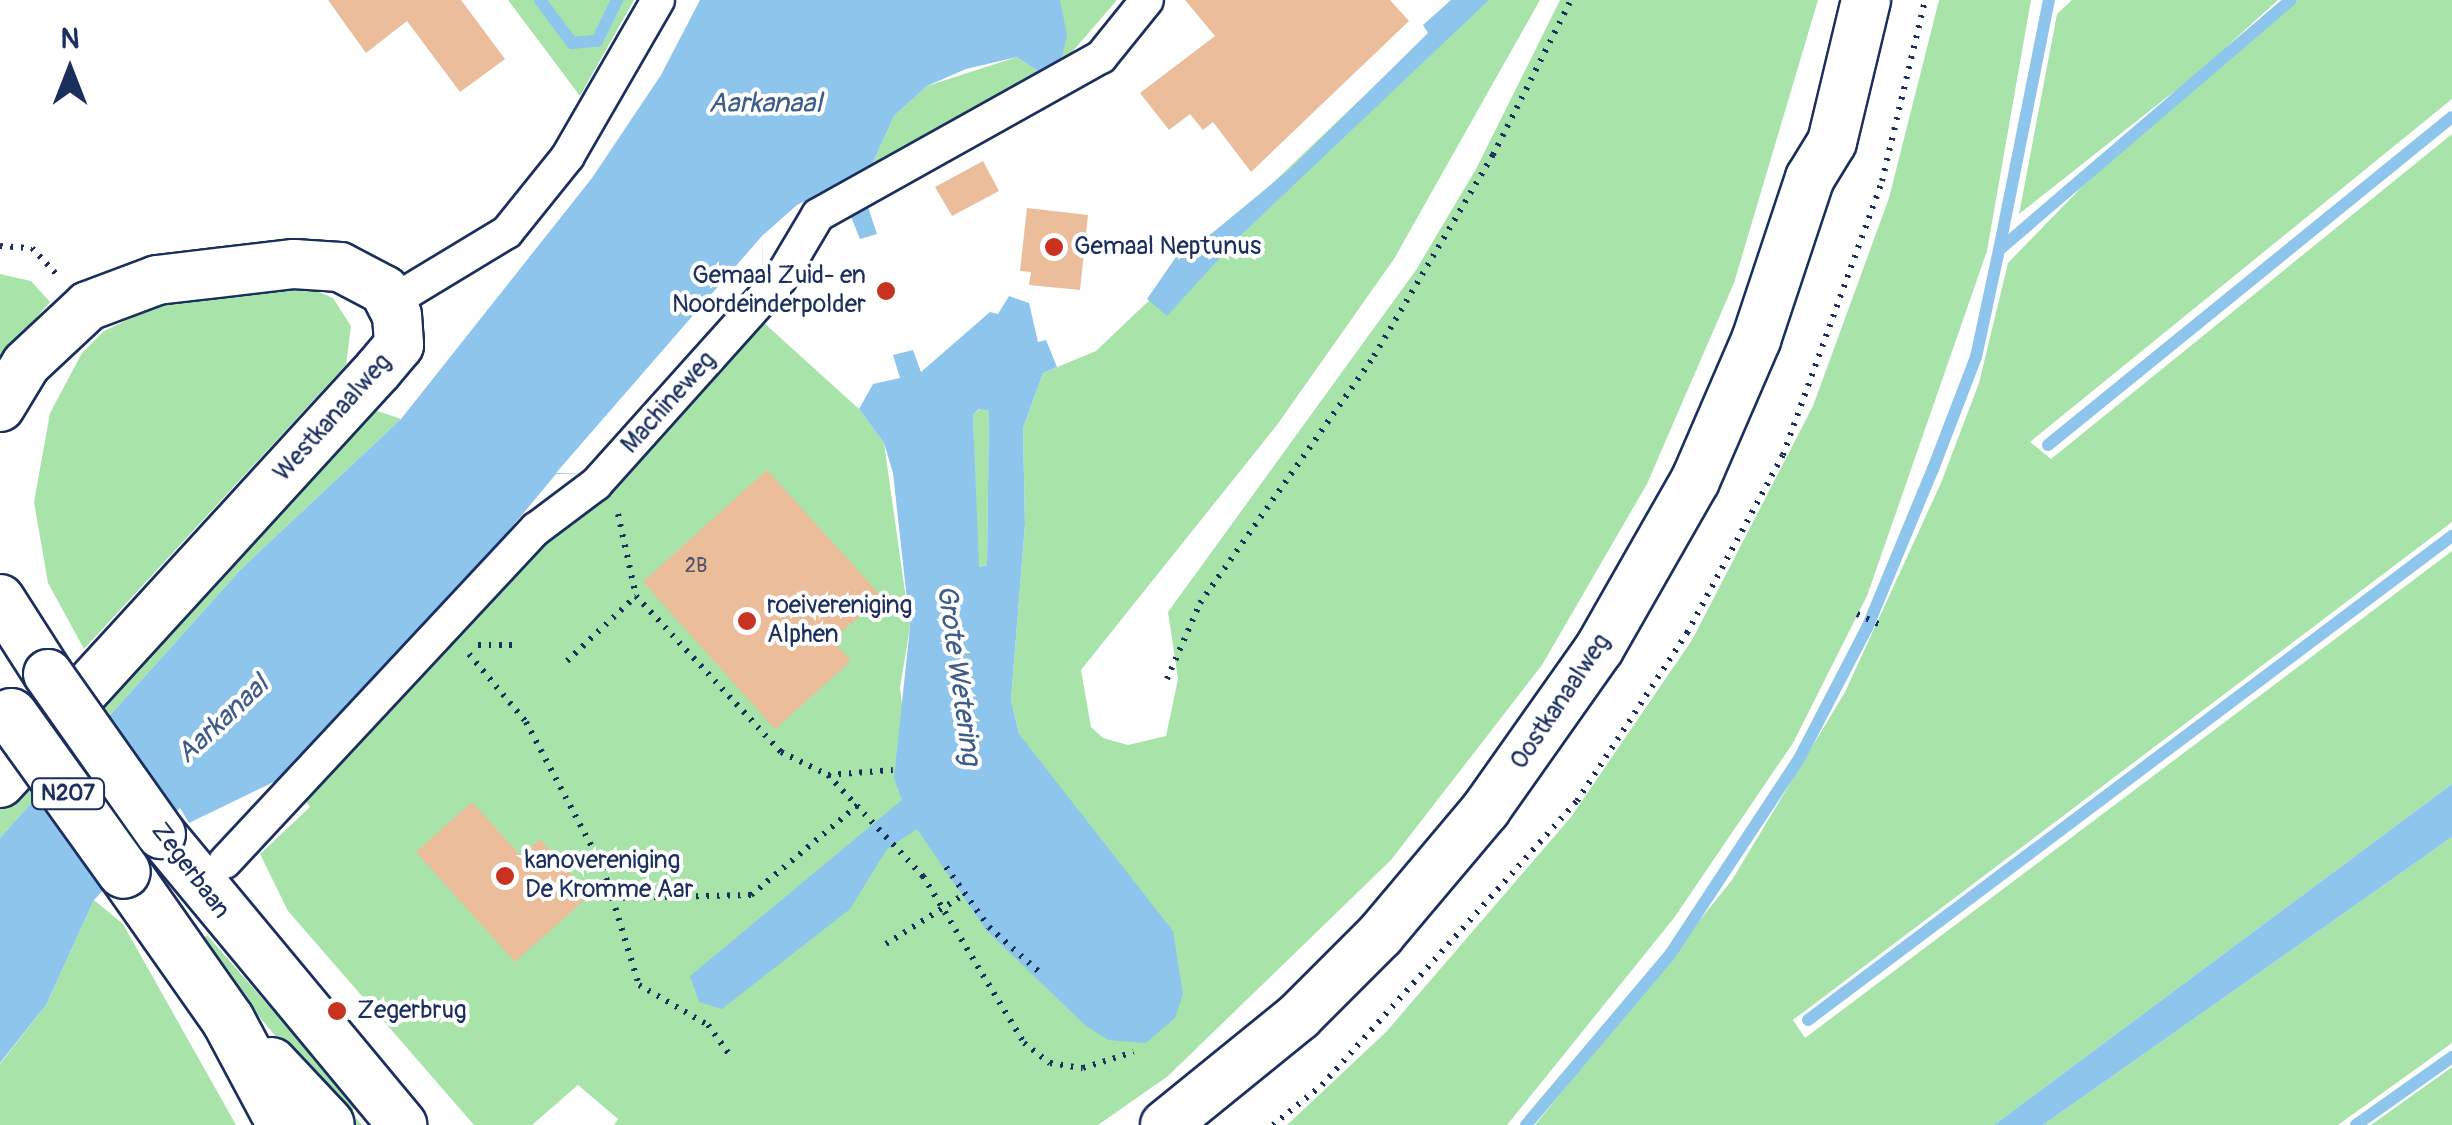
<!DOCTYPE html>
<html>
<head>
<meta charset="utf-8">
<style>
	body { margin:0 }
	#map { position:relative; width:2452px; height:1125px; overflow:hidden; background:#fff; font-family:Pangolin,sans-serif }
	div>[style] { position:absolute }
	.green>* { inset:0; background:#a8e4aa }
	.water>* { inset:0; background:#8dc5ec }
	.pier>* { inset:0; background:#fff }
	.stream>* { height:12px; margin:-6px; padding:0 6px; transform-origin:6px; border-radius:6px; background:#8dc5ec }
	.building>* { inset:0; background:#ebbd9b }
	.path>* { height:6px; margin-top:-3px; transform-origin:0; background:repeating-linear-gradient(90deg,#1b2f5e 0 2.5px,transparent 0 10.5px) }
	.roads { filter:drop-shadow(2px 0 #1b2f5e) drop-shadow(-2px 0 #1b2f5e) drop-shadow(0 2px #1b2f5e) drop-shadow(0 -2px #1b2f5e) }
	.street>* { height:32px; margin:-16px; padding:0 16px; transform-origin:16px; border-radius:16px; background:#fff }
	.secondary>* { height:48px; margin:-24px; padding:0 24px; transform-origin:24px; border-radius:24px; background:#fff }
	.primary>* { height:52px; margin:-26px; padding:0 26px; transform-origin:26px; border-radius:26px; background:#fff }
	.bridges { filter:drop-shadow(2px 0 #1b2f5e) drop-shadow(-2px 0 #1b2f5e) drop-shadow(0 2px #1b2f5e) drop-shadow(0 -2px #1b2f5e) }
	.secondary-bridge>* { height:48px; margin:-24px; padding:0 24px; transform-origin:24px; border-radius:24px; background:#fff }
	.primary-bridge>* { height:52px; margin:-26px; padding:0 26px; transform-origin:26px; border-radius:26px; background:#fff }
	.dots>* { width:28px; height:28px; translate:-50% -50%; box-sizing:border-box; border:5px solid #fff; border-radius:50% }
	span { translate:-50% -50%; white-space:nowrap; text-align:center; line-height:1.15; -webkit-text-stroke:8px #fff; paint-order:stroke }
	.number-label { font-size:20px; color:#4f526d }
	.number-label span { -webkit-text-stroke-width:0 }
	.shield-label span { padding:2px 8px; background:#fff; border:2px solid; border-radius:8px; -webkit-text-stroke-width:0 }
	.shield-label { font-size:22px; color:#1b2f5e; font-weight:700 }
	.poi-label { font-size:25px; color:#1b2f5e }
	.left { translate:0 -50%; text-align:left }
	.right { translate:-100% -50%; text-align:right }
	.street-label { font-size:25px; color:#1b2f5e }
	.water-label { font-size:28px; color:#3d5c89; font-style:italic }
	.north { position:absolute; left:20px; top:20px; width:100px; height:100px; -webkit-text-stroke:8px #fff; paint-order:stroke; rotate:0deg; font-size:28px; font-weight:700; line-height:40px; text-align:center; color:#1b2f5e }
	.north::after { content:''; display:block; margin:auto; width:35px; height:45px; background:#1b2f5e; clip-path:polygon(50% 0,100% 100%,50% 72%,0 100%) }
</style>
</head>
<body>
<div id="map">
	<div class="green">
		<div style="clip-path:polygon(508px 0,634px 0,580px 96px)"></div>
		<div style="clip-path:polygon(1060px 0,1117px 0,1060px 66px)"></div>
		<div style="clip-path:polygon(1465px 0,1540px 0,1394px 259px,1277px 425px,1081px 670px,1091px 727px,1103px 738px,1128px 745px,1166px 736px,1178px 679px,1168px 612px,1416px 270px,1476px 169px,1560px 0,1818px 0,1734px 283px,1647px 484px,1542px 665px,1391px 860px,1168px 1076px,1098px 1125px,614px 1125px,618px 1119px,578px 1085px,532px 1125px,474px 1125px,288px 911px,260px 854px,310px 807px,303px 797px,546px 538px,763px 322px,859px 409px,884px 443px,910px 627px,900px 688px,918px 829px,986px 930px,1019px 734px,1011px 700px,1025px 524px,1023px 428px,1043px 373px,1096px 351px)"></div>
		<div style="clip-path:polygon(1939px 0,2031px 0,1987px 251px,1867px 596px,1793px 743px,1674px 918px,1507px 1125px,1287px 1125px,1386px 1032px,1571px 817px,1692px 640px,1813px 406px,1889px 198px)"></div>
		<div style="clip-path:polygon(2072px 0,2278px 0,2225px 48px,2284px 0,2452px 0,2452px 99px,2030px 442px,2051px 459px,2452px 134px,2452px 522px,1793px 1020px,1805px 1038px,2452px 551px,2452px 784px,1994px 1125px,1535px 1125px,1732px 880px,1845px 692px,1941px 483px,1979px 383px,2008px 263px,2176px 90px,2019px 214px,2057px 14px)"></div>
		<div style="clip-path:polygon(1017px 57px,1042px 74px,870px 169px,894px 116px,927px 86px)"></div>
		<div style="clip-path:polygon(0 274px,31px 281px,50px 302px,0 359px)"></div>
		<div style="clip-path:polygon(222px 288px,310px 288px,333px 298px,351px 326px,346px 365px,84px 649px,48px 583px,34px 502px,50px 413px,82px 353px,104px 331px,179px 295px)"></div>
		<div style="clip-path:polygon(363px 406px,401px 419px,242px 568px,0 838px,0 798px)"></div>
		<div style="clip-path:polygon(980px 409px,989px 411px,987px 565px,978px 567px,973px 415px)"></div>
		<div style="clip-path:polygon(2452px 837px,2452px 1043px,2338px 1125px,2043px 1125px)"></div>
		<div style="clip-path:polygon(94px 900px,123px 924px,236px 1125px,0 1125px,0 1064px,46px 1005px)"></div>
		<div style="clip-path:polygon(207px 935px,356px 1106px,351px 1113px,362px 1125px,349px 1125px,253px 1009px,201px 942px)"></div>
		<div style="clip-path:polygon(2452px 1067px,2452px 1125px,2371px 1125px)"></div>
	</div>
	<div class="water">
		<div style="clip-path:polygon(700px 0,1060px 0,1067px 35px,1060px 66px,1042px 74px,1017px 57px,966px 69px,927px 86px,894px 116px,870px 169px,866px 201px,877px 234px,860px 239px,838px 185px,797px 205px,762px 236px,763px 276px,590px 474px,556px 474px,376px 690px,288px 775px,189px 823px,180px 808px,94px 900px,46px 1005px,0 1063px,0 838px,242px 568px,401px 419px,592px 178px,661px 75px)"></div>
		<div style="clip-path:polygon(1451px 0,1489px 0,1239px 237px,1167px 316px,1147px 299px,1185px 244px,1211px 234px,1291px 168px,1428px 33px,1423px 25px)"></div>
		<div style="clip-path:polygon(evenodd,1009px 296px,1029px 303px,1038px 342px,1046px 340px,1057px 367px,1043px 373px,1023px 428px,1025px 524px,1011px 700px,1019px 734px,1173px 931px,1183px 994px,1175px 1018px,1146px 1043px,1108px 1040px,1086px 1026px,986px 930px,917px 829px,887px 849px,850px 909px,722px 1009px,699px 1002px,690px 976px,902px 800px,894px 778px,910px 627px,893px 473px,884px 443px,859px 409px,873px 384px,900px 378px,893px 355px,913px 350px,921px 372px,990px 312px,998px 314px,1009px 296px,979px 409px,989px 411px,987px 565px,979px 567px,973px 415px,979px 409px)"></div>
		<div style="clip-path:polygon(2452px 784px,2452px 837px,2043px 1125px,1994px 1125px)"></div>
	</div>
	<div class="pier">
		<div style="clip-path:polygon(762px 236px,763px 276px,590px 474px,556px 473px)"></div>
	</div>
	<div class="stream">
		<div style="left:540px;top:0;width:54px;rotate:53.3deg"></div>
		<div style="left:572px;top:43px;width:25px;rotate:-5deg"></div>
		<div style="left:597px;top:41px;width:46px;rotate:-64deg"></div>
		<div style="left:1999px;top:250px;width:255px;rotate:-78.7deg"></div>
		<div style="left:2048px;top:445px;width:520px;rotate:-39.07deg"></div>
		<div style="left:1808px;top:1020px;width:806px;rotate:-36.93deg"></div>
		<div style="left:1526px;top:1125px;width:221px;rotate:-49.8deg"></div>
		<div style="left:1669px;top:956px;width:238px;rotate:-56.6deg"></div>
		<div style="left:1800px;top:757px;width:145px;rotate:-62.6deg"></div>
		<div style="left:1867px;top:628px;width:172px;rotate:-67.5deg"></div>
		<div style="left:1933px;top:469px;width:120px;rotate:-69deg"></div>
		<div style="left:1976px;top:357px;width:109px;rotate:-77.9deg"></div>
		<div style="left:1999px;top:250px;width:384px;rotate:-40.6deg"></div>
		<div style="left:2356px;top:1125px;width:118px;rotate:-35.3deg"></div>
	</div>
	<div class="building">
		<div style="clip-path:polygon(328px 0,461px 0,505px 59px,460px 92px,407px 21px,366px 53px)"></div>
		<div style="clip-path:polygon(1185px 0,1390px 0,1409px 21px,1251px 172px,1213px 122px,1203px 130px,1190px 114px,1169px 130px,1140px 93px,1215px 36px)"></div>
		<div style="clip-path:polygon(983px 161px,999px 191px,952px 216px,935px 187px)"></div>
		<div style="clip-path:polygon(1027px 208px,1088px 215px,1080px 290px,1029px 285px,1031px 272px,1020px 271px)"></div>
		<div style="clip-path:polygon(767px 470px,882px 597px,832px 640px,851px 661px,775px 729px,643px 582px)"></div>
		<div style="clip-path:polygon(472px 802px,521px 856px,540px 839px,590px 895px,515px 962px,416px 852px)"></div>
	</div>
	<div class="path">
		<div style="left:0;top:246px;width:32px;rotate:4deg"></div>
		<div style="left:32px;top:248px;width:40px;rotate:47deg"></div>
		<div style="left:618px;top:514px;width:84px;rotate:77.6deg"></div>
		<div style="left:636px;top:596px;width:213px;rotate:47.1deg"></div>
		<div style="left:781px;top:752px;width:52px;rotate:26.1deg"></div>
		<div style="left:828px;top:775px;width:65px;rotate:-4.4deg"></div>
		<div style="left:1857px;top:614px;width:26px;rotate:25deg"></div>
		<div style="left:478px;top:645px;width:34px"></div>
		<div style="left:469px;top:654px;width:89px;rotate:50deg"></div>
		<div style="left:526px;top:722px;width:165px;rotate:62.2deg"></div>
		<div style="left:603px;top:868px;width:122px;rotate:72.9deg"></div>
		<div style="left:639px;top:985px;width:80px;rotate:30.1deg"></div>
		<div style="left:708px;top:1025px;width:36px;rotate:54deg"></div>
		<div style="left:567px;top:661px;width:95px;rotate:-43.3deg"></div>
		<div style="left:1167px;top:679px;width:83px;rotate:-66.5deg"></div>
		<div style="left:1200px;top:603px;width:302px;rotate:-54.8deg"></div>
		<div style="left:1374px;top:356px;width:234px;rotate:-59.4deg"></div>
		<div style="left:1493px;top:155px;width:174px;rotate:-63.3deg"></div>
		<div style="left:828px;top:775px;width:139px;rotate:46.8deg"></div>
		<div style="left:923px;top:876px;width:195px;rotate:58.8deg"></div>
		<div style="left:1024px;top:1043px;width:33px;rotate:38deg"></div>
		<div style="left:1050px;top:1063px;width:33px;rotate:9deg"></div>
		<div style="left:1083px;top:1068px;width:53px;rotate:-17.4deg"></div>
		<div style="left:946px;top:867px;width:74px;rotate:54.4deg"></div>
		<div style="left:989px;top:927px;width:66px;rotate:41.9deg"></div>
		<div style="left:612px;top:898px;width:139px;rotate:-1.2deg"></div>
		<div style="left:751px;top:895px;width:141px;rotate:-40.1deg"></div>
		<div style="left:886px;top:944px;width:90px;rotate:-32.3deg"></div>
		<div style="left:1273px;top:1125px;width:63px;rotate:-39.2deg"></div>
		<div style="left:1322px;top:1085px;width:382px;rotate:-48.1deg"></div>
		<div style="left:1577px;top:801px;width:201px;rotate:-56.8deg"></div>
		<div style="left:1687px;top:633px;width:202px;rotate:-61.7deg"></div>
		<div style="left:1783px;top:455px;width:291px;rotate:-70.1deg"></div>
		<div style="left:1882px;top:181px;width:186px;rotate:-76.6deg"></div>
	</div>
	<div class="roads">
		<div class="street">
			<div style="left:393px;top:301px;width:133px;rotate:-31.2deg"></div>
			<div style="left:507px;top:232px;width:97px;rotate:-51.2deg"></div>
			<div style="left:568px;top:156px;width:180px;rotate:-60deg"></div>
			<div style="left:225px;top:862px;width:456px;rotate:-47deg"></div>
			<div style="left:536px;top:529px;width:75px;rotate:-36.9deg"></div>
			<div style="left:596px;top:484px;width:275px;rotate:-48.1deg"></div>
			<div style="left:780px;top:279px;width:74px;rotate:-59.3deg"></div>
			<div style="left:818px;top:215px;width:324px;rotate:-29.2deg"></div>
			<div style="left:1101px;top:57px;width:73px;rotate:-51.1deg"></div>
		</div>
		<div class="secondary">
			<div style="left:0;top:407px;width:50px;rotate:-58.8deg"></div>
			<div style="left:26px;top:364px;width:85px;rotate:-43.1deg"></div>
			<div style="left:88px;top:306px;width:74px;rotate:-20.6deg"></div>
			<div style="left:157px;top:280px;width:138px;rotate:-6.7deg"></div>
			<div style="left:294px;top:264px;width:46px;rotate:3.7deg"></div>
			<div style="left:340px;top:267px;width:50px;rotate:27.6deg"></div>
			<div style="left:384px;top:290px;width:28px;rotate:63deg"></div>
			<div style="left:397px;top:315px;width:30px;rotate:86deg"></div>
			<div style="left:399px;top:345px;width:33px;rotate:130deg"></div>
			<div style="left:378px;top:370px;width:560px;rotate:132.47deg"></div>
			<div style="left:0;top:599px;width:89px;rotate:57.4deg"></div>
			<div style="left:161px;top:834px;width:378px;rotate:50.3deg"></div>
			<div style="left:1165px;top:1125px;width:173px;rotate:-39.1deg"></div>
			<div style="left:1299px;top:1016px;width:115px;rotate:-45deg"></div>
			<div style="left:1380px;top:935px;width:165px;rotate:-49.9deg"></div>
			<div style="left:1486px;top:809px;width:196px;rotate:-54.8deg"></div>
			<div style="left:1599px;top:649px;width:193px;rotate:-60.3deg"></div>
			<div style="left:1695px;top:481px;width:154px;rotate:-66.6deg"></div>
			<div style="left:1756px;top:340px;width:171px;rotate:-71.6deg"></div>
			<div style="left:1810px;top:178px;width:42px;rotate:-58.6deg"></div>
			<div style="left:1832px;top:142px;width:146px;rotate:-76.5deg"></div>
		</div>
		<div class="primary">
			<div style="left:124px;top:872px;width:181px;rotate:54.9deg"></div>
			<div style="left:228px;top:1020px;width:119px;rotate:61.9deg"></div>
			<div style="left:271px;top:1064px;width:83px;rotate:46.9deg"></div>
		</div>
	</div>
	<div class="bridges">
		<div class="secondary-bridge">
			<div style="left:48px;top:674px;width:196px;rotate:54.8deg"></div>
		</div>
		<div class="primary-bridge">
			<div style="left:11px;top:715px;width:193px;rotate:54.3deg"></div>
		</div>
	</div>
	<div class="dots">
		<div style="left:1054px;top:247px;background:#c8321e"></div>
		<div style="left:886px;top:291px;background:#c8321e"></div>
		<div style="left:747px;top:621px;background:#c8321e"></div>
		<div style="left:505px;top:876px;background:#c8321e"></div>
		<div style="left:337px;top:1011px;background:#c8321e"></div>
	</div>
	<div class="number-label">
		<span style="left:696px;top:565px">2B</span>
	</div>
	<div class="shield-label">
		<span style="left:68px;top:794px">N207</span>
	</div>
	<div class="poi-label">
		<span class="left" style="left:1074px;top:247px">Gemaal Neptunus</span>
		<span class="right" style="left:866px;top:291px">Gemaal Zuid- en<br>Noordeinderpolder</span>
		<span class="left" style="left:767px;top:621px">roeivereniging<br>Alphen</span>
		<span class="left" style="left:525px;top:876px">kanovereniging<br>De Kromme Aar</span>
		<span class="left" style="left:357px;top:1011px">Zegerbrug</span>
	</div>
	<div class="street-label">
		<span style="left:669px;top:403px;rotate:-48deg">Machineweg</span>
		<span style="left:333px;top:418px;rotate:-48deg">Westkanaalweg</span>
		<span style="left:1561px;top:702px;rotate:-56deg">Oostkanaalweg</span>
		<span style="left:190px;top:871px;rotate:53deg">Zegerbaan</span>
	</div>
	<div class="water-label">
		<span style="left:765px;top:104px">Aarkanaal</span>
		<span style="left:958px;top:675px;rotate:82deg">Grote Wetering</span>
		<span style="left:223px;top:720px;rotate:-43deg">Aarkanaal</span>
	</div>
	<div class="north">N</div>
</div>
</body>
</html>
